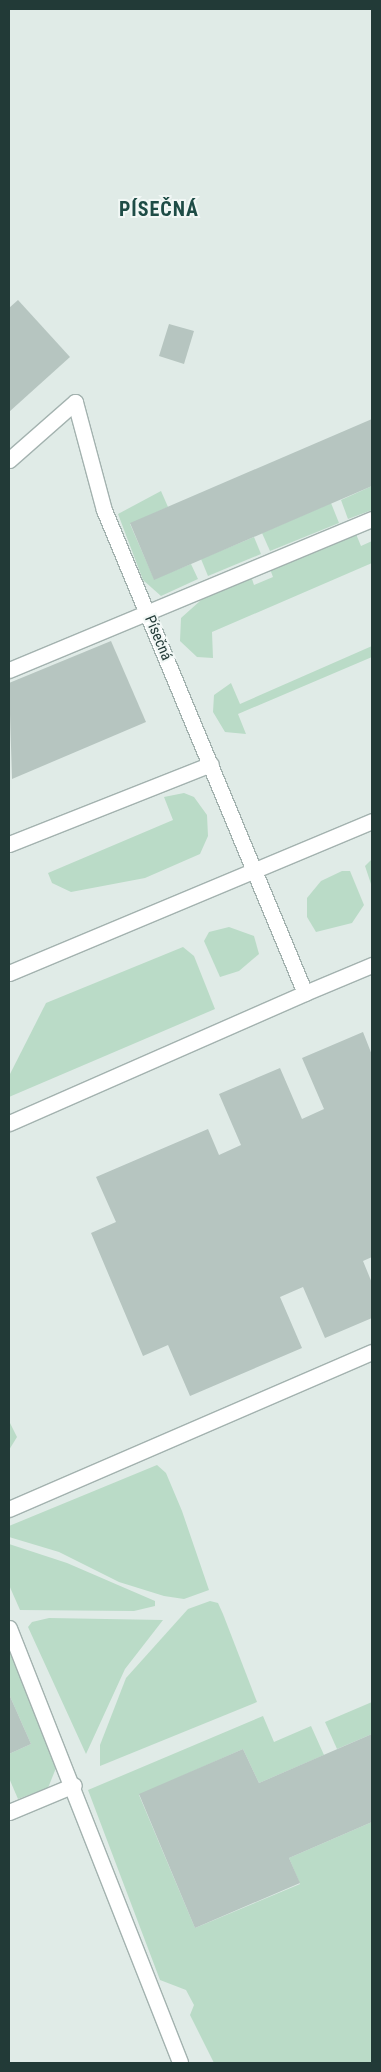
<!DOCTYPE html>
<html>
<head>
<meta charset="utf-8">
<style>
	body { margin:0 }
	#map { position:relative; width:381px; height:2072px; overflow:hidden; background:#e0ebe7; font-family:"Roboto Condensed",sans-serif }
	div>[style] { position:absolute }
	.green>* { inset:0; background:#badbc7 }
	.building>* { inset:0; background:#b6c5c0 }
	.roads { filter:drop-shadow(1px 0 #a3b2af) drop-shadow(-1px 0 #a3b2af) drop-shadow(0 1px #a3b2af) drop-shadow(0 -1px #a3b2af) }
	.minor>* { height:15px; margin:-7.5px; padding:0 7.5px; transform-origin:7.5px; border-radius:7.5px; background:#fff }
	span { translate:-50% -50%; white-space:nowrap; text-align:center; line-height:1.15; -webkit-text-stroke:4px #f1f7f5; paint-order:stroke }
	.street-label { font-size:15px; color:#223a37 }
	.district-label { font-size:20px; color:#1e4c46; font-weight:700; letter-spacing:1px }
	.frame { position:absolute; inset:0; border:10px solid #223a37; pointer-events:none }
</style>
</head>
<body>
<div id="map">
	<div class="green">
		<div style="clip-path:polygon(372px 486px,372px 510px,348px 519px,341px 500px)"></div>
		<div style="clip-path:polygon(161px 491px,168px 507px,130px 524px,154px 579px,191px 564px,198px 579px,161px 596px,143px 580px,118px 514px)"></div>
		<div style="clip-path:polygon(331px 503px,339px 523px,270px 551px,262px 533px)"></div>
		<div style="clip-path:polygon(356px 534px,361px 546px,372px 541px,372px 563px,212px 632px,213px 658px,197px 657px,180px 641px,181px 618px,210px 592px,251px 576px,254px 585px,273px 577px,270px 569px)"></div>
		<div style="clip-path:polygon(254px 537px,261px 554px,208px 576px,201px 559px)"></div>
		<div style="clip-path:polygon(372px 646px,372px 657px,238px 714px,246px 734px,225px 732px,213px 712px,214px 695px,231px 683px,240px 704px)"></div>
		<div style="clip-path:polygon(184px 793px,194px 797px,207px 815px,208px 836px,200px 854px,145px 878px,71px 892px,52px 883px,48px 873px,173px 820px,164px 797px)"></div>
		<div style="clip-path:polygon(372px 859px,372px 887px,365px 866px)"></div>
		<div style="clip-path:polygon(342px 871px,350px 871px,364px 905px,352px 923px,316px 932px,307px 917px,307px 898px,321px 881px)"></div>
		<div style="clip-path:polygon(229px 927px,254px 936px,259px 954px,239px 971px,220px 977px,204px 941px,209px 932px)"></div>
		<div style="clip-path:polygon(183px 947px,194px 956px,215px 1009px,9px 1097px,9px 1076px,46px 1003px)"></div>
		<div style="clip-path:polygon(9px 1421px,17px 1437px,9px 1450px)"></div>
		<div style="clip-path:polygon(157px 1465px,166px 1473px,182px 1511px,209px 1590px,184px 1599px,164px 1596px,119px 1582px,59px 1552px,9px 1537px,9px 1526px)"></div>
		<div style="clip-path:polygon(9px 1544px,67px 1563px,155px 1601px,155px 1606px,134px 1611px,20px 1610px,9px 1585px)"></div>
		<div style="clip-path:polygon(210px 1601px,218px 1603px,223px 1614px,257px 1702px,100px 1766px,100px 1745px,126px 1678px,188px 1609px)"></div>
		<div style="clip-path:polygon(49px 1618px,163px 1620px,125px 1669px,86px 1754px,28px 1627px,32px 1622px)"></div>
		<div style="clip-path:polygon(9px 1649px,56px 1768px,48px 1788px,18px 1799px,9px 1778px,9px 1754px,31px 1744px,9px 1694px)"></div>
		<div style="clip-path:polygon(372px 1702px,372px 1734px,337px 1749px,325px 1722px)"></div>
		<div style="clip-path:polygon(263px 1716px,274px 1742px,311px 1726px,324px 1755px,259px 1783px,243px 1749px,139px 1795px,195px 1928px,300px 1884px,289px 1858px,372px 1822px,372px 2063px,214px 2063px,190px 2015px,194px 2005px,186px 1990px,160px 1980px,88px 1790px)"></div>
	</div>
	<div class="building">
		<div style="clip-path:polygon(18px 300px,70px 357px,9px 412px,9px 308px)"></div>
		<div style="clip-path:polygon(169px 324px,194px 331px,184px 364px,159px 356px)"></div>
		<div style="clip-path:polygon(372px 419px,372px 486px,154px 580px,130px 523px)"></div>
		<div style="clip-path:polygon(111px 641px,146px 722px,12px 779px,9px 683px)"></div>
		<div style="clip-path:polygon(363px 1032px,372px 1055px,372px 1257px,363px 1261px,372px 1283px,372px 1318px,325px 1338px,303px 1287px,280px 1297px,302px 1348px,190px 1396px,168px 1345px,143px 1356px,91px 1233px,116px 1222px,96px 1177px,208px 1129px,219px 1155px,241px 1145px,219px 1094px,280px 1068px,302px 1119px,324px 1109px,302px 1058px)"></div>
		<div style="clip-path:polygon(9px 1694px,31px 1744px,9px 1754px)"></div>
		<div style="clip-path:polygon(372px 1734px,372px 1822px,289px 1858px,300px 1883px,195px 1928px,139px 1794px,243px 1749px,259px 1783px)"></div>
	</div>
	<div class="roads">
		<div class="minor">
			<div style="left:9px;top:460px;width:88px;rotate:-41.3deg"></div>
			<div style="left:75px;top:402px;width:112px;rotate:75deg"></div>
			<div style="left:104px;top:510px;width:523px;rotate:67.41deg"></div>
			<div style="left:305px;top:993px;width:73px;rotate:-22.7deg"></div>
			<div style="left:9px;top:670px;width:393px;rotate:-22.6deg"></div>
			<div style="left:9px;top:844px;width:217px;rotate:-21.6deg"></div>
			<div style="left:9px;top:973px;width:394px;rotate:-22.7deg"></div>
			<div style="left:9px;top:1123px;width:323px;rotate:-23.7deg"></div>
			<div style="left:9px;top:1509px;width:395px;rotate:-23.4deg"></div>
			<div style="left:9px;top:1628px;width:467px;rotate:68.5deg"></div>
			<div style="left:9px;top:1812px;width:70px;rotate:-22.6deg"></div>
		</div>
	</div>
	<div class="street-label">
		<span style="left:158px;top:638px;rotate:67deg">Písečná</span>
	</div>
	<div class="district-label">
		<span style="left:159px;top:209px">PÍSEČNÁ</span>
	</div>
	<div class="frame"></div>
</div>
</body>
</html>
